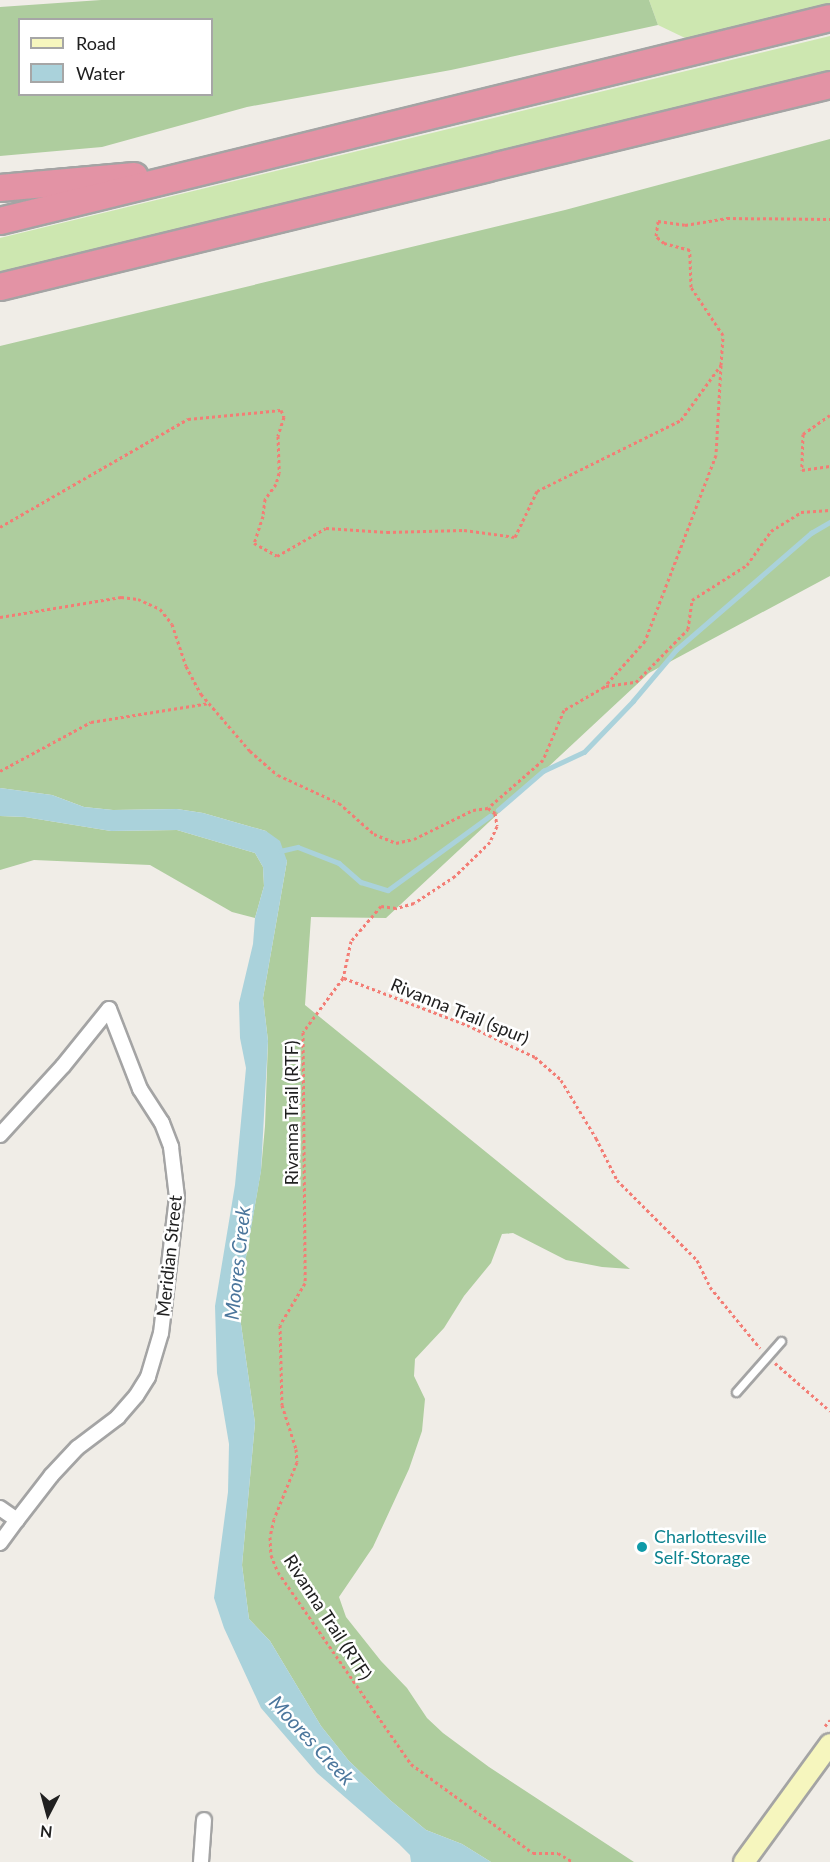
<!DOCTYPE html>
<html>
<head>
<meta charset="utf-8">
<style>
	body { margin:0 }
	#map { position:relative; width:830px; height:1862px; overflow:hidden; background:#f0ede7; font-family:Lato,sans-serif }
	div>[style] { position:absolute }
	.grass>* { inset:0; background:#cde7b0 }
	.forest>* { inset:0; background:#aecd9e }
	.water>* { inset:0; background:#aad2db }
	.stream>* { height:4.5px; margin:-2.25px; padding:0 2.25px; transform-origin:2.25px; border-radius:2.25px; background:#aad2db }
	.path>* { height:3px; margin-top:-1.5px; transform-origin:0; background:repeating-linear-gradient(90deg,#f37d75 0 3px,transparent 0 6px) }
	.roads { filter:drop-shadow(2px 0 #a4a4a4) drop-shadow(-2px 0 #a4a4a4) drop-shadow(0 2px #a4a4a4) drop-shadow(0 -2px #a4a4a4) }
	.lane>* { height:7px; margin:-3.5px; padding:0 3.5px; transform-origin:3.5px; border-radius:3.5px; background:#fff }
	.street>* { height:14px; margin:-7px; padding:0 7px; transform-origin:7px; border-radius:7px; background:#fff }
	.secondary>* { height:20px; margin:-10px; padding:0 10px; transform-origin:10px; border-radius:10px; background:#f6f6be }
	.highway>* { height:26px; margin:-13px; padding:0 13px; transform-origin:13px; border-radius:13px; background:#e393a5 }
	.dots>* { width:16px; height:16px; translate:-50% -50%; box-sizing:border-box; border:3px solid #fff; border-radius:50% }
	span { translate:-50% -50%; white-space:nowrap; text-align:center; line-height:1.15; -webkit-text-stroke:5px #fff; paint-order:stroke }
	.street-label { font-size:18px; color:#202020 }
	.culture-label { font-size:18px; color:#0d838f }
	.left { translate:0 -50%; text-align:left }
	.water-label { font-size:20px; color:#4b769c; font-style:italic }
	.legend { position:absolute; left:18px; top:18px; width:195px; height:78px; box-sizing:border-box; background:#fff; border:2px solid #a6a6a6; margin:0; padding:8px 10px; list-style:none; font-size:18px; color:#202020 }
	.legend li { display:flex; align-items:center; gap:12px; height:30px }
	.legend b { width:30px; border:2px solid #a6a6a6 }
	.north { position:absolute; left:18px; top:1784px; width:60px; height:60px; -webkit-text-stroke:4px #fff; paint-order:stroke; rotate:186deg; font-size:16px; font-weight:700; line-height:24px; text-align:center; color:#202020 }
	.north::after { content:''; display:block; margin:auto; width:21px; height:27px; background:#202020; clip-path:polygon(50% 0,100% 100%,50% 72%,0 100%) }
</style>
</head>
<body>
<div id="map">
	<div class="grass">
		<div style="clip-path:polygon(649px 0,830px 0,830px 18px,708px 49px,658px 25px)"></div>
		<div style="clip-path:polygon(830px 36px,830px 78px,0 280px,0 238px)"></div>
	</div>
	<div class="forest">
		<div style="clip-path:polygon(evenodd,101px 0,649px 0,658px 25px,451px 70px,247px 107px,102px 147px,0 156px,0 7px,101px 0,20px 20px,212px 20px,212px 94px,20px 94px,20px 20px)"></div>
		<div style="clip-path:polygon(830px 139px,830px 576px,649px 673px,386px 918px,311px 917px,305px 1005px,630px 1269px,602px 1267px,566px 1260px,513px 1233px,502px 1234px,491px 1263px,464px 1296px,444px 1328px,415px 1359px,414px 1376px,425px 1399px,422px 1431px,409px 1469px,373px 1547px,339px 1597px,346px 1617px,381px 1661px,407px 1688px,427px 1718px,443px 1733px,489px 1767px,634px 1862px,491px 1862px,462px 1844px,426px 1830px,390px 1800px,349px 1761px,321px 1726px,270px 1641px,249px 1619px,242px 1565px,255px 1423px,238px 1303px,261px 1170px,265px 1126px,268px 1041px,263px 998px,287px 861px,266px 831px,203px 813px,177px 809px,113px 810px,84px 807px,52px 795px,0 788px,0 346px,565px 210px)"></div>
		<div style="clip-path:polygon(0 816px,25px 817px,111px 831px,177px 830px,255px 853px,263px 867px,264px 886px,255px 918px,232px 912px,150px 865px,34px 860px,0 870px)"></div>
	</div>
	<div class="water">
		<div style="clip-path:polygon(0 788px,52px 795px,84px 807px,113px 810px,177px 809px,203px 813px,266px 831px,280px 841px,287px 861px,263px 998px,268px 1041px,261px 1171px,238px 1303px,255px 1423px,242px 1565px,249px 1619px,270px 1641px,321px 1726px,349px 1761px,390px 1800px,426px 1830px,462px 1844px,491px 1862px,411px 1862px,410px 1855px,399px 1844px,317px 1773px,261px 1708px,224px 1628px,214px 1598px,228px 1492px,229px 1444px,217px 1373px,215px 1306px,235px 1185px,246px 1068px,240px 1038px,239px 1003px,253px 944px,255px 918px,264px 886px,263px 867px,255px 853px,177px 830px,111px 831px,25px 817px,0 816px)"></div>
	</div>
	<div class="stream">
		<div style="left:498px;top:810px;width:60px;rotate:-40.9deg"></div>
		<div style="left:543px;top:771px;width:45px;rotate:-24.9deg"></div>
		<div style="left:584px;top:752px;width:71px;rotate:-46.1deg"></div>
		<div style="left:633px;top:701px;width:67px;rotate:-49.9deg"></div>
		<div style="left:676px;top:650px;width:179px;rotate:-40.9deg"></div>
		<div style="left:811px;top:533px;width:22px;rotate:-30deg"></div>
		<div style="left:280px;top:851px;width:18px;rotate:-13deg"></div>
		<div style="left:298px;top:847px;width:44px;rotate:21.3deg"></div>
		<div style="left:339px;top:863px;width:29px;rotate:41deg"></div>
		<div style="left:361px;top:882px;width:28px;rotate:17deg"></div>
		<div style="left:388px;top:890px;width:126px;rotate:-36deg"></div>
	</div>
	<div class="path">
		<div style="left:721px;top:365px;width:30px;rotate:-86deg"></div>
		<div style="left:723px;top:335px;width:58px;rotate:-123.7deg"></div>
		<div style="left:691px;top:287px;width:37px;rotate:-92deg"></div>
		<div style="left:690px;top:250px;width:27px;rotate:-165deg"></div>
		<div style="left:664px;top:243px;width:11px;rotate:-139deg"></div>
		<div style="left:656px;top:236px;width:15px;rotate:-82deg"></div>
		<div style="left:658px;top:221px;width:27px;rotate:8deg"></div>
		<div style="left:685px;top:225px;width:43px;rotate:-9.5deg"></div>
		<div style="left:727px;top:218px;width:103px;rotate:0.6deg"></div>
		<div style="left:830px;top:415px;width:33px;rotate:145deg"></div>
		<div style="left:803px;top:434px;width:36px;rotate:92deg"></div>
		<div style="left:802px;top:470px;width:28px;rotate:-8deg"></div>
		<div style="left:0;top:527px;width:217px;rotate:-29.9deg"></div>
		<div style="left:188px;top:419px;width:93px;rotate:-5.5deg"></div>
		<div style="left:281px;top:410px;width:8px;rotate:67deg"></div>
		<div style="left:284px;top:417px;width:20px;rotate:108deg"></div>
		<div style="left:278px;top:436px;width:37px;rotate:88deg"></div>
		<div style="left:279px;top:473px;width:11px;rotate:105deg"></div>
		<div style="left:276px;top:484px;width:19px;rotate:126deg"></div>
		<div style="left:265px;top:499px;width:17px;rotate:97deg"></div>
		<div style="left:263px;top:516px;width:28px;rotate:108deg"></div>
		<div style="left:254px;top:543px;width:26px;rotate:29deg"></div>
		<div style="left:277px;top:556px;width:56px;rotate:-29.7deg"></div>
		<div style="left:326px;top:528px;width:61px;rotate:3.8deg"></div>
		<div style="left:387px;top:532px;width:77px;rotate:-1.5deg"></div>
		<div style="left:464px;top:530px;width:51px;rotate:7.8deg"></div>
		<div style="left:515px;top:537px;width:51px;rotate:-64.4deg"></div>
		<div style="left:537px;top:491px;width:161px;rotate:-26.2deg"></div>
		<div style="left:681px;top:420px;width:68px;rotate:-54deg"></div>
		<div style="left:721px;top:365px;width:90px;rotate:93.2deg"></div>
		<div style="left:716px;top:455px;width:199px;rotate:110.9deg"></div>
		<div style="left:645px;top:641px;width:62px;rotate:131.7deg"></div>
		<div style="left:604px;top:687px;width:46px;rotate:150.1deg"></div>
		<div style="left:564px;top:710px;width:54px;rotate:112.8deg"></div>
		<div style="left:543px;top:760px;width:73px;rotate:138.9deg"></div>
		<div style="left:0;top:617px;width:123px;rotate:-9.4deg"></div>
		<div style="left:121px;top:597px;width:17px;rotate:7deg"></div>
		<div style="left:138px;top:599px;width:24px;rotate:24deg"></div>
		<div style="left:160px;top:609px;width:19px;rotate:51deg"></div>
		<div style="left:172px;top:624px;width:44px;rotate:71.6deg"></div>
		<div style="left:186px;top:666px;width:32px;rotate:62deg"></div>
		<div style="left:201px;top:694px;width:75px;rotate:49.3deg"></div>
		<div style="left:250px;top:751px;width:37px;rotate:41deg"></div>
		<div style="left:278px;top:775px;width:67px;rotate:24.7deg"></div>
		<div style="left:339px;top:803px;width:47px;rotate:41.5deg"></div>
		<div style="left:374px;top:834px;width:24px;rotate:22deg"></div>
		<div style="left:396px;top:843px;width:18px;rotate:-13deg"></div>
		<div style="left:414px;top:839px;width:66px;rotate:-26.2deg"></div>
		<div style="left:473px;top:810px;width:15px;rotate:-8deg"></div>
		<div style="left:488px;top:808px;width:9px;rotate:36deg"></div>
		<div style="left:495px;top:813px;width:13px;rotate:81deg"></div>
		<div style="left:497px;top:826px;width:17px;rotate:114deg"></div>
		<div style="left:490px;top:842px;width:49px;rotate:135.8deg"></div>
		<div style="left:455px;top:876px;width:49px;rotate:146.6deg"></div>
		<div style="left:414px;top:903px;width:19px;rotate:164deg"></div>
		<div style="left:396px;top:908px;width:15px;rotate:-172deg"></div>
		<div style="left:381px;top:906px;width:46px;rotate:130.6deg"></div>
		<div style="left:351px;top:941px;width:38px;rotate:102deg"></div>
		<div style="left:343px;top:978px;width:67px;rotate:126.5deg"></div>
		<div style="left:303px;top:1032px;width:251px;rotate:89.5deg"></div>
		<div style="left:305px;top:1283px;width:49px;rotate:120.8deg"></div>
		<div style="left:280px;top:1325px;width:80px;rotate:88.6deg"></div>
		<div style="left:282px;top:1405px;width:46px;rotate:72.3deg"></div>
		<div style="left:296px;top:1449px;width:13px;rotate:86deg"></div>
		<div style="left:297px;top:1462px;width:61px;rotate:112deg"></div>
		<div style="left:274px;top:1519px;width:18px;rotate:103deg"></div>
		<div style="left:270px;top:1537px;width:18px;rotate:87deg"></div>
		<div style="left:271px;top:1555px;width:18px;rotate:68deg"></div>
		<div style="left:278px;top:1572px;width:234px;rotate:55.3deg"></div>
		<div style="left:411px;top:1764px;width:151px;rotate:36.1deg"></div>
		<div style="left:533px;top:1853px;width:25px"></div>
		<div style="left:558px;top:1853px;width:17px;rotate:31deg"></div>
		<div style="left:606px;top:686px;width:30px;rotate:-8deg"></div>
		<div style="left:636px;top:682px;width:74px;rotate:-45.5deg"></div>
		<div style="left:688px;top:629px;width:29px;rotate:-82deg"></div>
		<div style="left:692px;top:600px;width:65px;rotate:-32.5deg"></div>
		<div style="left:747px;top:565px;width:42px;rotate:-54.8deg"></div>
		<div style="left:771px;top:531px;width:36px;rotate:-32deg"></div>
		<div style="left:801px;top:512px;width:29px;rotate:-4deg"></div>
		<div style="left:0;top:771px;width:103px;rotate:-28.3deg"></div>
		<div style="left:91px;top:722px;width:120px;rotate:-9.1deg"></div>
		<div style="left:344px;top:978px;width:132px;rotate:20.9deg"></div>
		<div style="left:467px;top:1025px;width:75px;rotate:25.2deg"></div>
		<div style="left:535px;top:1057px;width:35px;rotate:41deg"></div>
		<div style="left:561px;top:1080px;width:68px;rotate:58.9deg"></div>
		<div style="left:596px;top:1138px;width:47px;rotate:63.4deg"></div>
		<div style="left:617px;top:1180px;width:113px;rotate:45deg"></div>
		<div style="left:697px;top:1260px;width:30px;rotate:64deg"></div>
		<div style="left:710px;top:1287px;width:79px;rotate:50.7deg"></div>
		<div style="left:775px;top:1363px;width:73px;rotate:41.1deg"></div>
		<div style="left:825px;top:1726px;width:8px;rotate:-50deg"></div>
	</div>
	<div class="roads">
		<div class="lane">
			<div style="left:736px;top:1392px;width:68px;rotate:-48.6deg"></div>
		</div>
		<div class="street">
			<div style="left:0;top:1135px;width:93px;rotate:-47.6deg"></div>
			<div style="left:63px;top:1066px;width:73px;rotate:-51.1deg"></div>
			<div style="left:109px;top:1009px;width:86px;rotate:68.8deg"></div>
			<div style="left:140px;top:1089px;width:40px;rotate:57.1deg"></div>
			<div style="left:162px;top:1123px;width:26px;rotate:69deg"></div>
			<div style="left:171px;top:1147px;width:50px;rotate:83.2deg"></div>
			<div style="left:177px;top:1197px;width:137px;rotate:96.7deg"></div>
			<div style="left:161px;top:1333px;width:46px;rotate:106.5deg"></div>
			<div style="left:148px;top:1377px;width:22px;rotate:122deg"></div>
			<div style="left:136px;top:1396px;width:28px;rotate:131deg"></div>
			<div style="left:118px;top:1417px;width:51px;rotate:142.9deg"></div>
			<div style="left:77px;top:1448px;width:38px;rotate:133deg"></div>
			<div style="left:51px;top:1476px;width:56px;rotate:127.7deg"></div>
			<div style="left:17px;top:1520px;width:21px;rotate:-145deg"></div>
			<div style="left:0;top:1543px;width:29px;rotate:-54deg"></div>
			<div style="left:201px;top:1862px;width:42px;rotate:-85.9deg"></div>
		</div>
		<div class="secondary">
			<div style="left:744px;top:1862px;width:146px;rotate:-53.9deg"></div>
		</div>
		<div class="highway">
			<div style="left:0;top:188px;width:135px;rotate:-5.1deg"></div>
			<div style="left:0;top:221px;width:854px;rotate:-13.74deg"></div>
			<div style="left:0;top:287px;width:854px;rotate:-13.68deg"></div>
		</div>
	</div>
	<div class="dots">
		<div style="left:642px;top:1547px;background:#0f9aa8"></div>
	</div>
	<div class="street-label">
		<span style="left:460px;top:1011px;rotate:22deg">Rivanna Trail (spur)</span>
		<span style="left:291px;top:1113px;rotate:-90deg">Rivanna Trail (RTF)</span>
		<span style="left:169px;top:1256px;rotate:-84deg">Meridian Street</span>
		<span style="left:328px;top:1617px;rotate:57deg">Rivanna Trail (RTF)</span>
	</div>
	<div class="culture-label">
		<span class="left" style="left:654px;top:1547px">Charlottesville<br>Self-Storage</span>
	</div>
	<div class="water-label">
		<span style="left:237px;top:1263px;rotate:-84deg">Moores Creek</span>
		<span style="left:312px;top:1740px;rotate:47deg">Moores Creek</span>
	</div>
	<ul class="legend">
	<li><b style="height:8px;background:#f6f6be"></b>Road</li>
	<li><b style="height:16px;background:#aad2db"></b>Water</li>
	</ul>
	<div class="north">N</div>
</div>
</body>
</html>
